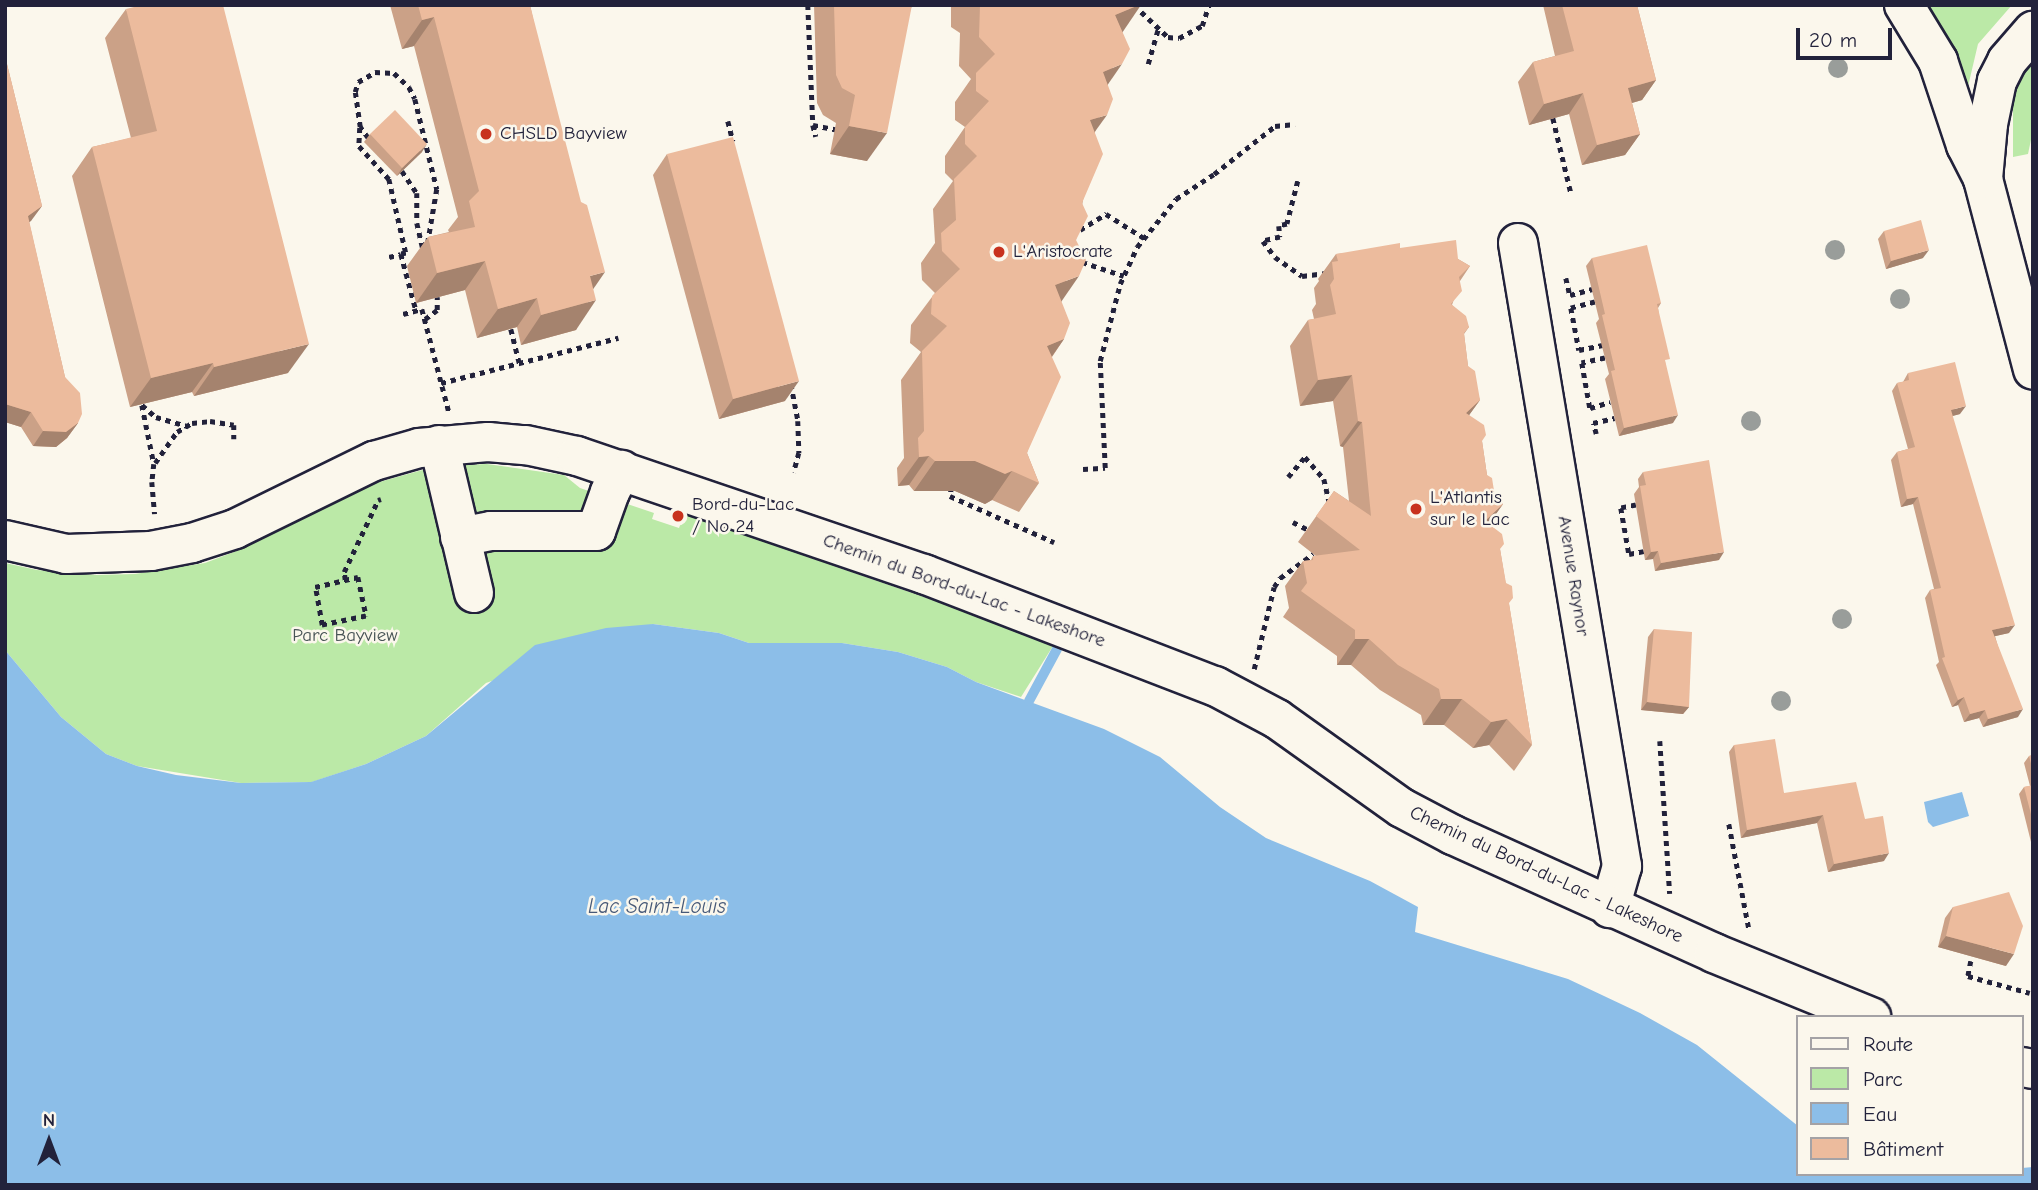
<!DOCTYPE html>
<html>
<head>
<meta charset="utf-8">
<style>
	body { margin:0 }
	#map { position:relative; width:2038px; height:1190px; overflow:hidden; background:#fbf7ec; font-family:"Comic Neue",sans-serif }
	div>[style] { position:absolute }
	.green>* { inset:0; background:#bbe9a7 }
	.water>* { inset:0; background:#8cbee8 }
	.stream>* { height:10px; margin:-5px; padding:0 5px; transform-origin:5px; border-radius:5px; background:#8cbee8 }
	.path>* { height:4.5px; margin-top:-2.25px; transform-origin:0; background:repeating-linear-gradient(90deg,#22223b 0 5px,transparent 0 10px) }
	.roads { filter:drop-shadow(2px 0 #22223b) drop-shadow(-2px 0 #22223b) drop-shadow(0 2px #22223b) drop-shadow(0 -2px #22223b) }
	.minor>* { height:38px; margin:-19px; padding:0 19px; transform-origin:19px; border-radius:19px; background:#fbf7ec }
	.major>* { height:38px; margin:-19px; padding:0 19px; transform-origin:19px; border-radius:19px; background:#fbf7ec }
	.highway>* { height:38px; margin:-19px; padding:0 19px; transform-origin:19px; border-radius:19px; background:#fbf7ec }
	.trees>* { width:20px; height:20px; margin:-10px; border-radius:50%; background:#999d9a }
	.wall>* { inset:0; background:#cba187 }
	.shaded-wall>* { inset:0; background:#a5836e }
	.building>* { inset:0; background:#ecbb9d }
	.dots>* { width:19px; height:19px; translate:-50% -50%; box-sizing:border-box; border:4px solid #fbf7ec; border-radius:50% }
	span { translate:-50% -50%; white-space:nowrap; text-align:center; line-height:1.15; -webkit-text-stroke:5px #fbf7ec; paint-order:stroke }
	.poi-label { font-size:19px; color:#22223b }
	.left { translate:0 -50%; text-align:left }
	.street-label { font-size:19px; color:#22223b }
	.park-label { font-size:19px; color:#485456 }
	.water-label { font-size:21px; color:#475978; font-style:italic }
	.frame { position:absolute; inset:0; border:7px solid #22223b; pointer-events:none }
	.legend { position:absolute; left:1796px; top:1015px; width:228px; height:161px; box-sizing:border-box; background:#fbf7ec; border:2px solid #a4a2a5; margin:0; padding:9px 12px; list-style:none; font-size:21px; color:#22223b }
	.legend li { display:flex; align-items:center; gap:14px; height:35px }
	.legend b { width:35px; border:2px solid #a4a2a5 }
	.north { position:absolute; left:14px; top:1106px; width:70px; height:70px; -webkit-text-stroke:5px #fbf7ec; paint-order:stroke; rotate:0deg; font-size:19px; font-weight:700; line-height:28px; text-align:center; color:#22223b }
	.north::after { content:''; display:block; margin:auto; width:24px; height:32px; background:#22223b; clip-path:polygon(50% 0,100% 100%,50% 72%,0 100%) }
	.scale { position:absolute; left:1796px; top:28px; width:96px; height:32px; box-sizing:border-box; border:4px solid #22223b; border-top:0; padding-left:9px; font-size:21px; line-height:24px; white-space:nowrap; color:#22223b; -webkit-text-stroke:5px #fbf7ec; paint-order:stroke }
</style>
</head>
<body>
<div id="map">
	<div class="green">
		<div style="clip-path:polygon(1920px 5px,2012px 5px,1978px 44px,1966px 95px)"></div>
		<div style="clip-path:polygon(2033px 60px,2033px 130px,2028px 154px,2013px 157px,2013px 91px)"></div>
		<div style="clip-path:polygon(487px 464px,564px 475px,580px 488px,654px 513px,652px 519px,679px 528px,684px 514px,950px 606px,1053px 646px,1021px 697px,976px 682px,947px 667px,898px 652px,842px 643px,749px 643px,719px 633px,653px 624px,486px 683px,426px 736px,366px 764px,312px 782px,241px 783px,137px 766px,106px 754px,61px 717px,5px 650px,5px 563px,37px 570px,97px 575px,135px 574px,205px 563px,234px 552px,372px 484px,437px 466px)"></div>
	</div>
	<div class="water">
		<div style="clip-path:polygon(653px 624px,719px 633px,749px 643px,842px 643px,898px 652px,947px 667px,976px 682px,1104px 729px,1160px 757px,1220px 807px,1266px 838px,1370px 881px,1418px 907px,1415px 932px,1568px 979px,1640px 1013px,1697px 1045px,1798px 1126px,1798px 1174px,2022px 1174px,2022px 1168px,2033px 1167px,2033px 1185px,5px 1185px,5px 650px,61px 717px,106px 754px,137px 766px,176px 775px,241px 783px,311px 782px,366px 764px,426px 736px,535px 645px,606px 628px)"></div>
		<div style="clip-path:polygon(1962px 792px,1969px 816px,1933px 827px,1928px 822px,1924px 802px)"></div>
	</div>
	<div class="stream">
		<div style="left:1029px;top:701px;width:59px;rotate:-61.7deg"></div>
	</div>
	<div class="path">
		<div style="left:808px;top:5px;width:120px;rotate:87.6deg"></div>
		<div style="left:813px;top:125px;width:25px;rotate:11deg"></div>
		<div style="left:1134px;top:5px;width:47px;rotate:43.3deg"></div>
		<div style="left:1168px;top:37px;width:11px;rotate:5deg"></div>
		<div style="left:1179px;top:38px;width:26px;rotate:-28deg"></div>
		<div style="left:1202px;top:26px;width:22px;rotate:-72deg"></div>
		<div style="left:1148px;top:64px;width:37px;rotate:-74deg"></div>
		<div style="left:1553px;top:118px;width:77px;rotate:76.5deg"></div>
		<div style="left:728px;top:121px;width:21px;rotate:76deg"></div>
		<div style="left:813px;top:125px;width:12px;rotate:76deg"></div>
		<div style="left:360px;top:128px;width:18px;rotate:93deg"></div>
		<div style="left:359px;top:146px;width:45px;rotate:47.7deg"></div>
		<div style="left:389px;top:179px;width:76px;rotate:77.1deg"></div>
		<div style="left:406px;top:253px;width:5px;rotate:169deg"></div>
		<div style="left:401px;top:254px;width:58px;rotate:75deg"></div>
		<div style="left:368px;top:138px;width:14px;rotate:-126deg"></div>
		<div style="left:360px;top:127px;width:35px;rotate:-98deg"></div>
		<div style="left:355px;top:92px;width:10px;rotate:-73deg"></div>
		<div style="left:358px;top:82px;width:20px;rotate:-30deg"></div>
		<div style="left:375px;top:72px;width:19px;rotate:3deg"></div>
		<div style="left:394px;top:73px;width:21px;rotate:43deg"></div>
		<div style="left:409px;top:87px;width:13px;rotate:63deg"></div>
		<div style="left:415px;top:99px;width:93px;rotate:76.3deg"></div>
		<div style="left:437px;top:189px;width:54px;rotate:99.6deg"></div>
		<div style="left:402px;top:171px;width:27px;rotate:56deg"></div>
		<div style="left:417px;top:193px;width:30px;rotate:90deg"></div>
		<div style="left:417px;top:223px;width:26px;rotate:77deg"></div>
		<div style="left:1298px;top:181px;width:44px;rotate:104.3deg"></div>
		<div style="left:1287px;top:224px;width:8px;rotate:166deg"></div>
		<div style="left:1279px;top:226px;width:11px;rotate:85deg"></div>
		<div style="left:1280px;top:237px;width:17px;rotate:167deg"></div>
		<div style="left:1263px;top:241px;width:20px;rotate:53deg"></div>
		<div style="left:1275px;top:257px;width:33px;rotate:35deg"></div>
		<div style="left:1302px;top:276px;width:24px;rotate:-7deg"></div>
		<div style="left:1080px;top:230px;width:31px;rotate:-32deg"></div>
		<div style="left:1106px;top:214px;width:45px;rotate:32.3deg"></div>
		<div style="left:389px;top:257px;width:12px;rotate:-14deg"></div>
		<div style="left:1082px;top:262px;width:44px;rotate:18.4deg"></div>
		<div style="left:1566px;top:278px;width:17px;rotate:77deg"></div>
		<div style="left:1570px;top:295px;width:23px;rotate:-15deg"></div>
		<div style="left:1595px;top:302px;width:25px;rotate:166deg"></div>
		<div style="left:1571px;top:308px;width:43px;rotate:79.2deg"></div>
		<div style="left:1579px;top:350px;width:24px;rotate:-12deg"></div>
		<div style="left:403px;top:314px;width:20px;rotate:-15deg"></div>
		<div style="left:422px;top:309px;width:106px;rotate:75.3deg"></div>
		<div style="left:425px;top:319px;width:15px;rotate:-37deg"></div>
		<div style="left:437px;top:310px;width:13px;rotate:-90deg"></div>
		<div style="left:511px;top:329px;width:36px;rotate:76deg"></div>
		<div style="left:1605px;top:358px;width:24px;rotate:168deg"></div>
		<div style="left:1582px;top:363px;width:46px;rotate:79.9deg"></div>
		<div style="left:1590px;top:408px;width:21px;rotate:-17deg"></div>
		<div style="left:441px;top:383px;width:183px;rotate:-14.3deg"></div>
		<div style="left:791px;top:384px;width:38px;rotate:79deg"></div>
		<div style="left:798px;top:421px;width:32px;rotate:88deg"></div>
		<div style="left:799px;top:453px;width:20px;rotate:105deg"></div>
		<div style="left:142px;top:405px;width:60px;rotate:78.5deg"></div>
		<div style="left:154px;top:464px;width:18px;rotate:96deg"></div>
		<div style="left:152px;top:482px;width:32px;rotate:85deg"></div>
		<div style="left:142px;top:405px;width:18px;rotate:41deg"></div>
		<div style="left:156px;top:417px;width:32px;rotate:16deg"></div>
		<div style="left:1596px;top:434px;width:11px;rotate:-105deg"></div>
		<div style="left:1593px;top:423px;width:22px;rotate:-13deg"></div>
		<div style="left:155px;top:463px;width:38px;rotate:-55deg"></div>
		<div style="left:177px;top:432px;width:17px;rotate:-31deg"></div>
		<div style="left:192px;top:423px;width:18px;rotate:-6deg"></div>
		<div style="left:210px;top:421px;width:24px;rotate:9deg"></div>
		<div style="left:234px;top:425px;width:14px;rotate:90deg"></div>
		<div style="left:1083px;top:469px;width:22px;rotate:-3deg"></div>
		<div style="left:1105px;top:468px;width:107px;rotate:-92.7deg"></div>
		<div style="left:1100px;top:361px;width:80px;rotate:-75.4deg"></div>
		<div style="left:1120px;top:284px;width:41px;rotate:-65.3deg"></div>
		<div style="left:1137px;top:247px;width:62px;rotate:-50.9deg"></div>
		<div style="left:1176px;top:199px;width:45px;rotate:-33.3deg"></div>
		<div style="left:1214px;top:174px;width:78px;rotate:-38.2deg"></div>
		<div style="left:1275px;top:126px;width:20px;rotate:-6deg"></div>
		<div style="left:1288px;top:477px;width:26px;rotate:-50deg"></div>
		<div style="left:1305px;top:457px;width:29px;rotate:49deg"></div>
		<div style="left:1324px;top:479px;width:26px;rotate:77deg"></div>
		<div style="left:952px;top:487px;width:9px;rotate:103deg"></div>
		<div style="left:950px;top:496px;width:114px;rotate:23.9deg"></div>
		<div style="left:1636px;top:505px;width:15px;rotate:169deg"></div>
		<div style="left:1621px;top:508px;width:47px;rotate:80.1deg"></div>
		<div style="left:1629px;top:554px;width:15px;rotate:-11deg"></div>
		<div style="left:1293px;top:522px;width:16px;rotate:27deg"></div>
		<div style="left:358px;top:577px;width:40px;rotate:78deg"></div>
		<div style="left:366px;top:616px;width:45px;rotate:168.4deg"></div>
		<div style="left:322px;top:625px;width:39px;rotate:-100deg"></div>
		<div style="left:315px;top:587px;width:44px;rotate:-13.1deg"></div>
		<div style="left:345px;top:580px;width:8px;rotate:-97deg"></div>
		<div style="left:344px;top:572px;width:80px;rotate:-64.7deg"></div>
		<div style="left:378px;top:500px;width:3px;rotate:-18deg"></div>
		<div style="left:1254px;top:669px;width:84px;rotate:-76.3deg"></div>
		<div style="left:1274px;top:587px;width:11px;rotate:-56deg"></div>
		<div style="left:1280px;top:578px;width:41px;rotate:-36deg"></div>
		<div style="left:1660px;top:741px;width:153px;rotate:86.3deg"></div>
		<div style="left:1729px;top:824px;width:107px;rotate:79.2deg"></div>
		<div style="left:1971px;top:961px;width:15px;rotate:101deg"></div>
		<div style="left:1968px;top:976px;width:64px;rotate:15.3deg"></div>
	</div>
	<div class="roads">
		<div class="minor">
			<div style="left:1983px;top:179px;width:197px;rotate:75.3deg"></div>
			<div style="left:1518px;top:243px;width:632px;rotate:80.52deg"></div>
			<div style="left:1622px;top:866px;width:44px;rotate:105.9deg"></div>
			<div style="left:439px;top:445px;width:152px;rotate:76.7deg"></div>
			<div style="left:460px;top:537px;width:32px;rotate:-11deg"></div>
			<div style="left:491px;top:531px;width:105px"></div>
			<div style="left:596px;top:531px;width:41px;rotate:-70.3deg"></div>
			<div style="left:610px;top:492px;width:25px;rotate:-63deg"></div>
			<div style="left:5px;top:540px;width:63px;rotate:12.9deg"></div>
			<div style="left:66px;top:554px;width:85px;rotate:-2deg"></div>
			<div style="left:151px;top:551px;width:42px;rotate:-11deg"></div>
			<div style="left:192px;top:543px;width:45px;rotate:-18deg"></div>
			<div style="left:235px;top:529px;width:155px;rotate:-26.1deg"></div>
			<div style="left:374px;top:461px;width:47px;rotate:-16.1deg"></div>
			<div style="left:419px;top:448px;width:69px;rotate:-5deg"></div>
			<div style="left:488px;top:442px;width:38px;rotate:5deg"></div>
			<div style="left:526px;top:445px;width:52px;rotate:12.2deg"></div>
			<div style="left:577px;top:456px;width:367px;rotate:18.8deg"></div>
			<div style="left:924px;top:574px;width:312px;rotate:21.1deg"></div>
			<div style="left:1215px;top:686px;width:70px;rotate:28deg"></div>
			<div style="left:1277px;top:719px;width:153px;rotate:35.5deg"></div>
			<div style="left:1402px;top:808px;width:58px;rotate:27.9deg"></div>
			<div style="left:1453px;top:835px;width:286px;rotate:24.3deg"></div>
			<div style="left:1714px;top:953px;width:170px;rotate:22.2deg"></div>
			<div style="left:2022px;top:1067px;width:11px;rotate:10deg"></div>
		</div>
		<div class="major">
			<div style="left:1983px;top:179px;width:55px;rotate:-84.8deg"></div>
			<div style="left:1988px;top:124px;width:44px;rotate:-78.2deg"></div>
			<div style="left:1997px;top:81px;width:22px;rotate:-63deg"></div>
			<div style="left:2007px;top:61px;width:40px;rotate:-49deg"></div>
		</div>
		<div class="highway">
			<div style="left:1904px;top:5px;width:66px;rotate:58.7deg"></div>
			<div style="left:1938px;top:61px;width:89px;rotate:71.6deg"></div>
			<div style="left:1966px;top:145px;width:38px;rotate:63deg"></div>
		</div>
	</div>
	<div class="trees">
		<div style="left:1838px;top:68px"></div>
		<div style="left:1835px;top:250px"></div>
		<div style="left:1900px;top:299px"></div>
		<div style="left:1751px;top:421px"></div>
		<div style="left:1842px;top:619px"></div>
		<div style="left:1781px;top:701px"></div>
	</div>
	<div class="wall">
		<div style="clip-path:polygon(390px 5px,530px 5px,593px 289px,576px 330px,521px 345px,517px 327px,477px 338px,465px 290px,416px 303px,407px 266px,428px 237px,449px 232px,448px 230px,458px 217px,414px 46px,402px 49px)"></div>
		<div style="clip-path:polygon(814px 5px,912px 5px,867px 161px,830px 154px,836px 123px,823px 115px,817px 103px)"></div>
		<div style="clip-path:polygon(952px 5px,1139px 5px,1122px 32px,1095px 132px,1076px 240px,1061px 302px,1064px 339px,1052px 357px,1027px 453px,1039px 483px,1019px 512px,992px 500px,985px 504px,955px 491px,914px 491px,909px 485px,898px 486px,897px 468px,904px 458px,901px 380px,921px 352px,910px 343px,911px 325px,935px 293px,922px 280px,921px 263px,935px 243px,933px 209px,953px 181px,945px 173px,945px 156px,965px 127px,955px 120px,955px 102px,971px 79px,959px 66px,960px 33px,951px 27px,951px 7px)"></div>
		<div style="clip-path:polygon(1543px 5px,1637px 5px,1656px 80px,1642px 100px,1632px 103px,1640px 134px,1625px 155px,1582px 165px,1569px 114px,1529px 125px,1518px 82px,1533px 62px,1555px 56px)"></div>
		<div style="clip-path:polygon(126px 9px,288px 373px,194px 396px,192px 392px,130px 407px,72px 176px,92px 147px,131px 138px,105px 38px)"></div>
		<div style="clip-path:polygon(5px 56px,42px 206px,29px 222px,65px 377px,78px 423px,67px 438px,56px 447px,33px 446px,21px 427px,5px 422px)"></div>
		<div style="clip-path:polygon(370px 134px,422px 152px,397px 176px,364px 142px)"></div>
		<div style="clip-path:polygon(667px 154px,785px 401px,719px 419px,653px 175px)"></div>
		<div style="clip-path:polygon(1884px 231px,1923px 258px,1886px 269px,1878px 239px)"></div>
		<div style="clip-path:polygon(1400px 248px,1458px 259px,1470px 266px,1460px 281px,1452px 305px,1469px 327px,1464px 334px,1468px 366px,1480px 400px,1469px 415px,1482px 441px,1487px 475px,1495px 497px,1503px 504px,1488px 524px,1500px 549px,1532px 745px,1514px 771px,1489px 745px,1473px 748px,1444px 725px,1423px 725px,1421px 715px,1380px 690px,1351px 665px,1337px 665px,1337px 656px,1283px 617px,1289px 608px,1285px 586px,1303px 561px,1311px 560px,1313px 556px,1316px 556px,1298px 542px,1334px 491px,1349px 501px,1343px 447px,1340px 446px,1333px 401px,1300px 406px,1290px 346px,1308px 320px,1314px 319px,1312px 310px,1316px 304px,1314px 288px,1319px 281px,1318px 279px,1336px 254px)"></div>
		<div style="clip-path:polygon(1592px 258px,1661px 303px,1658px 308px,1673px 423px,1619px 436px,1605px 379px,1609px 374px,1596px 323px,1599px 319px,1586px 266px)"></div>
		<div style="clip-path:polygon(1908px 373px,1960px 414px,1952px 416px,2009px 633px,1995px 636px,2018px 717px,1983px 727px,1979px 718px,1964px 722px,1958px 705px,1952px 707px,1936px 665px,1939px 662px,1925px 598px,1930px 590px,1934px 589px,1913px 504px,1901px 507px,1891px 460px,1897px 452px,1908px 449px,1892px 391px,1897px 383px,1903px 382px)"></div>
		<div style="clip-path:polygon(1643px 472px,1719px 560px,1655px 571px,1653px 559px,1645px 560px,1634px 494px,1639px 487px,1638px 479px)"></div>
		<div style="clip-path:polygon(1654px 629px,1689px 707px,1683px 714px,1641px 710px,1648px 637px)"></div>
		<div style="clip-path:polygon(1734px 745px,1784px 793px,1865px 819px,1884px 861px,1828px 872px,1817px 823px,1741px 838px,1729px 752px)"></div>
		<div style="clip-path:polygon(2033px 755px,2033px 846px,2032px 846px,2019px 794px,2024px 787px,2030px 786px,2024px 763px,2029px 756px)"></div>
		<div style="clip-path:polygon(1953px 907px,2006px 966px,1938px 947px,1945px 918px)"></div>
	</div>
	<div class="shaded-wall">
		<div style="clip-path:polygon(1139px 5px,1141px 5px,1122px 33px,1115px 15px)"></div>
		<div style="clip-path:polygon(434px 17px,414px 46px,402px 49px,422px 20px)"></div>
		<div style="clip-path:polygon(1122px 64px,1102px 93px,1103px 72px)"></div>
		<div style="clip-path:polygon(1656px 80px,1642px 100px,1614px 108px,1628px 88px)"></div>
		<div style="clip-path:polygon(1583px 93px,1569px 114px,1529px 125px,1544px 104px)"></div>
		<div style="clip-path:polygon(1107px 115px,1086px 144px,1090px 120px)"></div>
		<div style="clip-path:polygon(849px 126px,887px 133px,867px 161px,830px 154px)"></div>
		<div style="clip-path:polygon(1640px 134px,1625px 155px,1582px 165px,1597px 145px)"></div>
		<div style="clip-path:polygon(427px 144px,422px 152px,397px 176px,402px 168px)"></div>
		<div style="clip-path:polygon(42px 206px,31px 221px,17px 231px,28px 216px)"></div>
		<div style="clip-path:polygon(1929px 250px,1923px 258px,1886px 269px,1891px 261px)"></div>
		<div style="clip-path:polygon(485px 261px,465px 290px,416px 303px,437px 273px)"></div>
		<div style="clip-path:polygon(605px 272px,585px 301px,590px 276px)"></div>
		<div style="clip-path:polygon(1079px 276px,1059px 305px,1055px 285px)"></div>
		<div style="clip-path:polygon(537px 298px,517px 327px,477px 338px,498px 309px)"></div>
		<div style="clip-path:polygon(596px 300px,576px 330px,521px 345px,541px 315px)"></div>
		<div style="clip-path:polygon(1064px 339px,1043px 369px,1047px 346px)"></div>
		<div style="clip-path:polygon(309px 344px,288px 373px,194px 396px,214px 367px)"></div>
		<div style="clip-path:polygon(213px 363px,192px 392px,130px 407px,151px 378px)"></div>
		<div style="clip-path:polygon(1352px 375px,1333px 401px,1300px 406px,1318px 380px)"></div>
		<div style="clip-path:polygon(799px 381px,785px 401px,719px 419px,733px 399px)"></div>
		<div style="clip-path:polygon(1480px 400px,1462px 425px,1466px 413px)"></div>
		<div style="clip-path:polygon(5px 404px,31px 412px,21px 427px,5px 422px)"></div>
		<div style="clip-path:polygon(1966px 406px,1960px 414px,1945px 418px,1951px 410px)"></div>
		<div style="clip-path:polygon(1678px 415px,1673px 423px,1619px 436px,1624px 428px)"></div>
		<div style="clip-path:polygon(1358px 421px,1362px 422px,1343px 447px,1340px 446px)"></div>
		<div style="clip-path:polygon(78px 423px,67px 438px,56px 447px,33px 446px,43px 431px)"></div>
		<div style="clip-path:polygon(929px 456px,909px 485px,898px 486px,919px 457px)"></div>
		<div style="clip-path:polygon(935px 461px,975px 461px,1012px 471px,992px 500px,985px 504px,955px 491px,914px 491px)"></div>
		<div style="clip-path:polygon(1918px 497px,1913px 504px,1901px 507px,1907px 499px)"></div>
		<div style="clip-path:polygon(1503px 504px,1485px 530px,1485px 521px)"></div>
		<div style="clip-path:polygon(1658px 551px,1653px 559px,1645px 560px,1651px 552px)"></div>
		<div style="clip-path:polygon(1724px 552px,1719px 560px,1655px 571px,1661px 563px)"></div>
		<div style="clip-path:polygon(2015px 625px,2009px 633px,1987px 638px,1992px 630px)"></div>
		<div style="clip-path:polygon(1355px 639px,1369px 639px,1351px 665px,1337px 665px)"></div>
		<div style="clip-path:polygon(1964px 697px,1958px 705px,1952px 707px,1958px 700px)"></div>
		<div style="clip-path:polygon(1441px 699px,1462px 699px,1444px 725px,1423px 725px)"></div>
		<div style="clip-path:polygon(1647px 702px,1689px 707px,1683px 714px,1641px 710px)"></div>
		<div style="clip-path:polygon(2023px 709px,2018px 717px,1983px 727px,1988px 719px)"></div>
		<div style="clip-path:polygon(1985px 710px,1979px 718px,1964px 722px,1970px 714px)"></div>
		<div style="clip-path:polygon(1507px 719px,1489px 745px,1473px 748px,1491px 722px)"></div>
		<div style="clip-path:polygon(1823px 815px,1817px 823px,1741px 838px,1747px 830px)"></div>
		<div style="clip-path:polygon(1889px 853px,1884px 861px,1828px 872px,1834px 864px)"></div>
		<div style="clip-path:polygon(1946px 936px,2014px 954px,2006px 966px,1938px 947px)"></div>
	</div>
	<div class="building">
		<div style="clip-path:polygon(142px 5px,223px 5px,309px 344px,214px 367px,213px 363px,151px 378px,92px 147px,157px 131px,126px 9px)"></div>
		<div style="clip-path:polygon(418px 5px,530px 5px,581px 202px,587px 205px,605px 272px,590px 276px,596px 300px,541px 315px,537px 298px,498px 309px,485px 261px,437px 273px,428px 237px,475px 227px,469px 201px,479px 191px,434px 17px,422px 20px)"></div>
		<div style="clip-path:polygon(834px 5px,912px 5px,887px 133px,849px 126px,855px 95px,842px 88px,836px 75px)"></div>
		<div style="clip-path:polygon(980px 5px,1139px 5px,1115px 15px,1130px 49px,1122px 64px,1103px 72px,1113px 99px,1107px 115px,1090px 120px,1103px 154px,1082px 203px,1088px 216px,1076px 240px,1086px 260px,1079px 276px,1055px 285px,1070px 323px,1064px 339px,1047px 346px,1061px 377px,1027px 453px,1039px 483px,1012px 471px,1005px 474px,975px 461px,935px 461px,929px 456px,919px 457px,918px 438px,924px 431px,922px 351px,947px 326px,931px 314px,932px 296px,960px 269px,942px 251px,941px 233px,956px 220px,954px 179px,977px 156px,965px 144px,965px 127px,989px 101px,976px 91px,976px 73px,995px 54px,979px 37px)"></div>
		<div style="clip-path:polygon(1562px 5px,1637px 5px,1656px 80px,1628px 88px,1640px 134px,1597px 145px,1583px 93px,1544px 104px,1533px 62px,1574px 51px)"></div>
		<div style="clip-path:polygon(5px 56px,42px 206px,28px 216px,65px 377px,80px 393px,82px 414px,78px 423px,66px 432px,43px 431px,31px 412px,5px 404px)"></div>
		<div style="clip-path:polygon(395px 110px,427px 144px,402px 168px,370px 134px)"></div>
		<div style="clip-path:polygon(733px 137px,799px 381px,733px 399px,667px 154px)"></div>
		<div style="clip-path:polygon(1921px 220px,1929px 250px,1891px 261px,1884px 231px)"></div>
		<div style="clip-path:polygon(1456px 240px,1458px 259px,1470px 266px,1459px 277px,1462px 291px,1451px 304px,1466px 316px,1469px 327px,1464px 333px,1468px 366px,1475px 371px,1480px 400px,1466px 413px,1484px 425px,1486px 435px,1482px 441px,1487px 475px,1492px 478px,1495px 497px,1503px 504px,1485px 521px,1502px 534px,1504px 544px,1500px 549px,1506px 583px,1512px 586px,1513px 598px,1509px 603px,1532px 745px,1507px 719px,1491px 722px,1462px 699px,1441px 699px,1439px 689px,1398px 665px,1369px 639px,1355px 639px,1355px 630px,1301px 591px,1307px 583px,1303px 561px,1313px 560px,1313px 556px,1360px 550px,1316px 516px,1334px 491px,1371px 516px,1362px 422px,1358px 421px,1352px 375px,1318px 380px,1308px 320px,1336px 314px,1330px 285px,1334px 279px,1332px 262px,1338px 261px,1336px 254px,1400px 243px,1400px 248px)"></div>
		<div style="clip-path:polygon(1647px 245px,1661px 303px,1657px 304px,1670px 359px,1665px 360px,1678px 415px,1624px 428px,1611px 371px,1615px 370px,1602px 315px,1605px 314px,1592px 258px)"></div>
		<div style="clip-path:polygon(1955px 362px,1966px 406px,1951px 410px,2015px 625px,1992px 630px,2023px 709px,1988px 719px,1985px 710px,1970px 714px,1964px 697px,1958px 700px,1942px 658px,1945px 657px,1930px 590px,1941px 588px,1918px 497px,1907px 499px,1897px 452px,1915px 447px,1897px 383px,1909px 380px,1908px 373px)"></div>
		<div style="clip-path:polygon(1709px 460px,1724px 552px,1661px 563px,1658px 551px,1651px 552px,1640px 486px,1646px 485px,1643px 472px)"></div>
		<div style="clip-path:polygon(1654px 629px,1692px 632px,1689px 707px,1647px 702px)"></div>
		<div style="clip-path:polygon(1775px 739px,1784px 793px,1856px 782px,1865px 819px,1883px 816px,1889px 853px,1834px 864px,1823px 815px,1747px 830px,1734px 745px)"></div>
		<div style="clip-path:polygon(2033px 755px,2033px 771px,2029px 756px)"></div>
		<div style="clip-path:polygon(2033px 785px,2033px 822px,2024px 787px)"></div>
		<div style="clip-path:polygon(2009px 892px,2023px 926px,2014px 954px,1946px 936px,1953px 907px)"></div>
	</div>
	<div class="dots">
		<div style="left:486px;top:134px;background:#c8321e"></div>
		<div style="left:999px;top:252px;background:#c8321e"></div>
		<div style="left:1416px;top:509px;background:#c8321e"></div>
		<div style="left:678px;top:516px;background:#c8321e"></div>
	</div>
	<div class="poi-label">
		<span class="left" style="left:500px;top:134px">CHSLD Bayview</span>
		<span class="left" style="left:1013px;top:252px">L'Aristocrate</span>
		<span class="left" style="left:1430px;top:509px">L'Atlantis<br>sur le Lac</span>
		<span class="left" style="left:692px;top:516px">Bord-du-Lac<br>/ No 24</span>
	</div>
	<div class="street-label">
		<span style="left:1573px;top:576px;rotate:81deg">Avenue Raynor</span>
		<span style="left:964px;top:591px;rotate:20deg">Chemin du Bord-du-Lac - Lakeshore</span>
		<span style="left:1546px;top:875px;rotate:25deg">Chemin du Bord-du-Lac - Lakeshore</span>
	</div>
	<div class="park-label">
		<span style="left:345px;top:636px">Parc Bayview</span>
	</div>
	<div class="water-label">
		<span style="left:657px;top:906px">Lac Saint-Louis</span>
	</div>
	<div class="frame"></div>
	<ul class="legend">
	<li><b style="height:9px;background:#fbf7ec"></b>Route</li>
	<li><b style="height:19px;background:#bbe9a7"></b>Parc</li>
	<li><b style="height:19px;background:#8cbee8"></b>Eau</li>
	<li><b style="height:19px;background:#ecbb9d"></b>Bâtiment</li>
	</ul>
	<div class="north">N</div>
	<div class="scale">20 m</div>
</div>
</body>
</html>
